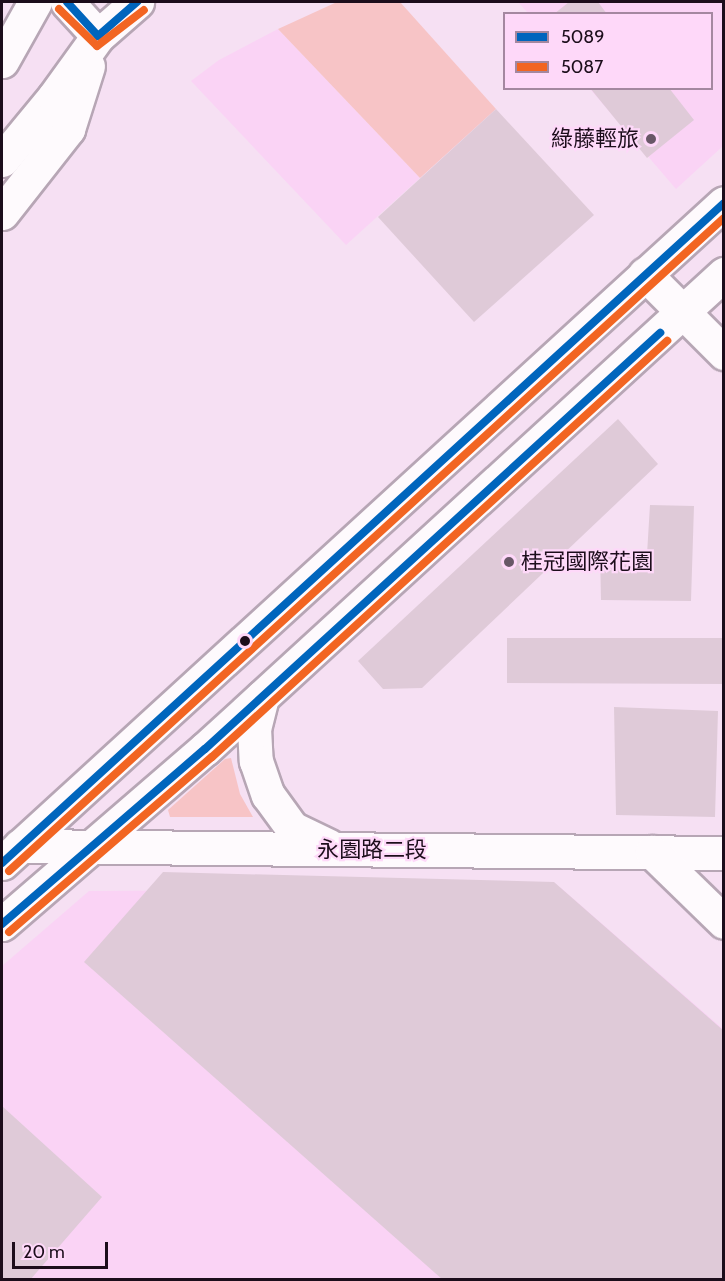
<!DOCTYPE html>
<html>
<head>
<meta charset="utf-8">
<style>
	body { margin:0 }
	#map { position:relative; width:725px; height:1281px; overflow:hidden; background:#f6e0f3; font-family:Cabin,"Noto Sans TC",sans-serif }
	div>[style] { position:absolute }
	.built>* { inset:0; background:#fad3f5 }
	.green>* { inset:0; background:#f7c4c6 }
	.building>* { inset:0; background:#dfcad8 }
	.roads { filter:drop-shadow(2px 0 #b7a6b5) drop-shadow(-2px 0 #b7a6b5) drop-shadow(0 2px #b7a6b5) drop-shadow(0 -2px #b7a6b5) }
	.street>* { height:33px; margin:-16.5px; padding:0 16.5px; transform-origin:16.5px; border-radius:16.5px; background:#fefafd }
	.secondary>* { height:33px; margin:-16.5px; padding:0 16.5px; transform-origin:16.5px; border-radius:16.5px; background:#fefafd }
	.bus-1>* { height:8px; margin:-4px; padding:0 4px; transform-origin:4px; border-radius:4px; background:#0065bd }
	.bus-2>* { height:8px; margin:-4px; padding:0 4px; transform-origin:4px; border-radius:4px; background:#f26522 }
	.dots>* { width:16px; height:16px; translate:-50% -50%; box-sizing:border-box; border:3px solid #fed8f9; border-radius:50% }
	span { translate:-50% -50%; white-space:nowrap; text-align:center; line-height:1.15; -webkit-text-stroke:4.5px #fed8f9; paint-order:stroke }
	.poi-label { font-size:22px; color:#1c0d1b }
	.right { translate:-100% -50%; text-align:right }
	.left { translate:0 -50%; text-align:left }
	.street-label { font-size:22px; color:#1c0d1b }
	.frame { position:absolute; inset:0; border:3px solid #1c0d1b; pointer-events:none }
	.legend { position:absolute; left:503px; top:12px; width:210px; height:78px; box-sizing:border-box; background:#fed8f9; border:2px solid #a487a0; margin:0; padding:8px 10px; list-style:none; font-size:18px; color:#1c0d1b }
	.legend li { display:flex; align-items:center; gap:12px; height:30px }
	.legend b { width:30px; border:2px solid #a487a0 }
	.scale { position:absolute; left:12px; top:1242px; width:96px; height:27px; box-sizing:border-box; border:3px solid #1c0d1b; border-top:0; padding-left:8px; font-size:18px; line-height:21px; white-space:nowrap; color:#1c0d1b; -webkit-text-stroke:4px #fed8f9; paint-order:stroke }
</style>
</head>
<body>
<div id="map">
	<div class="built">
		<div style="clip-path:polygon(518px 2px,723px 2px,723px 146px,676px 189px,590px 89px,712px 88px,712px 14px,528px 13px)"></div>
		<div style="clip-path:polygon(278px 29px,420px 178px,346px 245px,191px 81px,219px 60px)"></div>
		<div style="clip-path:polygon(561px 888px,723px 1029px,723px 1279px,2px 1279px,2px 966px,89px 891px)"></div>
	</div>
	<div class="green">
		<div style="clip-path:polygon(337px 2px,400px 2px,496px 109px,420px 178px,278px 29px)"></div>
		<div style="clip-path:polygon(231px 758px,240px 794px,253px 817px,170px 817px,168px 810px,225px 759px)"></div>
	</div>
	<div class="building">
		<div style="clip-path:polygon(569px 2px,598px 2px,607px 14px,554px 14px)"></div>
		<div style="clip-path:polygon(590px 88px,669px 88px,694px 120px,647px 158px)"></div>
		<div style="clip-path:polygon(496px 109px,594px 215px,474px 322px,378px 217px)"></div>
		<div style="clip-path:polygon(618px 419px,658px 464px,422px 688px,383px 689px,358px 661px)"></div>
		<div style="clip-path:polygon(650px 505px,694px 506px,691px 601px,601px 600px,600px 552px,647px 554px)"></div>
		<div style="clip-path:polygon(507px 638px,724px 638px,724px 684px,507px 683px)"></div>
		<div style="clip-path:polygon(614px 707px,718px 711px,715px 817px,616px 815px)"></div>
		<div style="clip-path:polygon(163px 872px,554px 882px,724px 1031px,724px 1280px,443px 1280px,84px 962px)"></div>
		<div style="clip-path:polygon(2px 1106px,102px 1197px,30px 1280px,2px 1280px)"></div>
	</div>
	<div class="roads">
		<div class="street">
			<div style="left:645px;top:274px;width:112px;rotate:45deg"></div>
			<div style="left:262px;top:697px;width:32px;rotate:104deg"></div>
			<div style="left:254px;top:728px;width:33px;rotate:87deg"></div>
			<div style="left:256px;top:761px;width:36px;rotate:71deg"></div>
			<div style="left:268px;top:795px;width:41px;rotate:54deg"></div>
			<div style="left:292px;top:828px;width:41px;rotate:25.9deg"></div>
			<div style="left:20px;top:846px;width:704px;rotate:0.57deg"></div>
			<div style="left:652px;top:852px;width:100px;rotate:44.2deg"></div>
		</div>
		<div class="secondary">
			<div style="left:67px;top:2px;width:46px;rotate:47.6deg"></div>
			<div style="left:2px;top:61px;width:68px;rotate:-60.8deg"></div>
			<div style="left:2px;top:160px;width:82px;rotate:-50.5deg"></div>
			<div style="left:54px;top:97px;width:75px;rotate:-54.2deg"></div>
			<div style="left:98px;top:36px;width:52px;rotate:-41.1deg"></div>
			<div style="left:2px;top:213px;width:107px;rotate:-51.8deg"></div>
			<div style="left:68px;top:129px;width:66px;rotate:-72.4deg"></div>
			<div style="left:2px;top:863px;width:978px;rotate:-42.43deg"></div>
			<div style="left:2px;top:924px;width:268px;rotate:-40.8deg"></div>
			<div style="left:205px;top:749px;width:704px;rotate:-42.47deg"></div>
		</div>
	</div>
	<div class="bus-1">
		<div style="left:67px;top:2px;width:46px;rotate:47.6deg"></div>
		<div style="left:98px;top:36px;width:52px;rotate:-41.1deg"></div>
		<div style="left:2px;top:863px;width:978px;rotate:-42.43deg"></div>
		<div style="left:2px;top:924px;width:268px;rotate:-40.8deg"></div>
		<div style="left:205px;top:749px;width:617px;rotate:-42.44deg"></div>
	</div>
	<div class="bus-2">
		<div style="left:59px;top:9px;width:53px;rotate:44.2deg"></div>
		<div style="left:97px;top:46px;width:59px;rotate:-37.5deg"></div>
		<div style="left:9px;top:871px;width:968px;rotate:-42.41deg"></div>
		<div style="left:9px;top:932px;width:268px;rotate:-40.8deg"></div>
		<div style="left:212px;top:757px;width:617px;rotate:-42.44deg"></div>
	</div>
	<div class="dots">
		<div style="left:651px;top:139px;background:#685767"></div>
		<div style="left:509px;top:562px;background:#685767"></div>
		<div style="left:245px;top:641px;background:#1c0d1b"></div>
	</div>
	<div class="poi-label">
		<span class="right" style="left:639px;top:139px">綠藤輕旅</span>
		<span class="left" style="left:521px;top:562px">桂冠國際花園</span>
	</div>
	<div class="street-label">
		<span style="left:372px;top:850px">永園路二段</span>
	</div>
	<div class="frame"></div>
	<ul class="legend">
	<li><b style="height:8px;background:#0065bd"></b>5089</li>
	<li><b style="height:8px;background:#f26522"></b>5087</li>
	</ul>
	<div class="scale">20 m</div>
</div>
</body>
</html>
